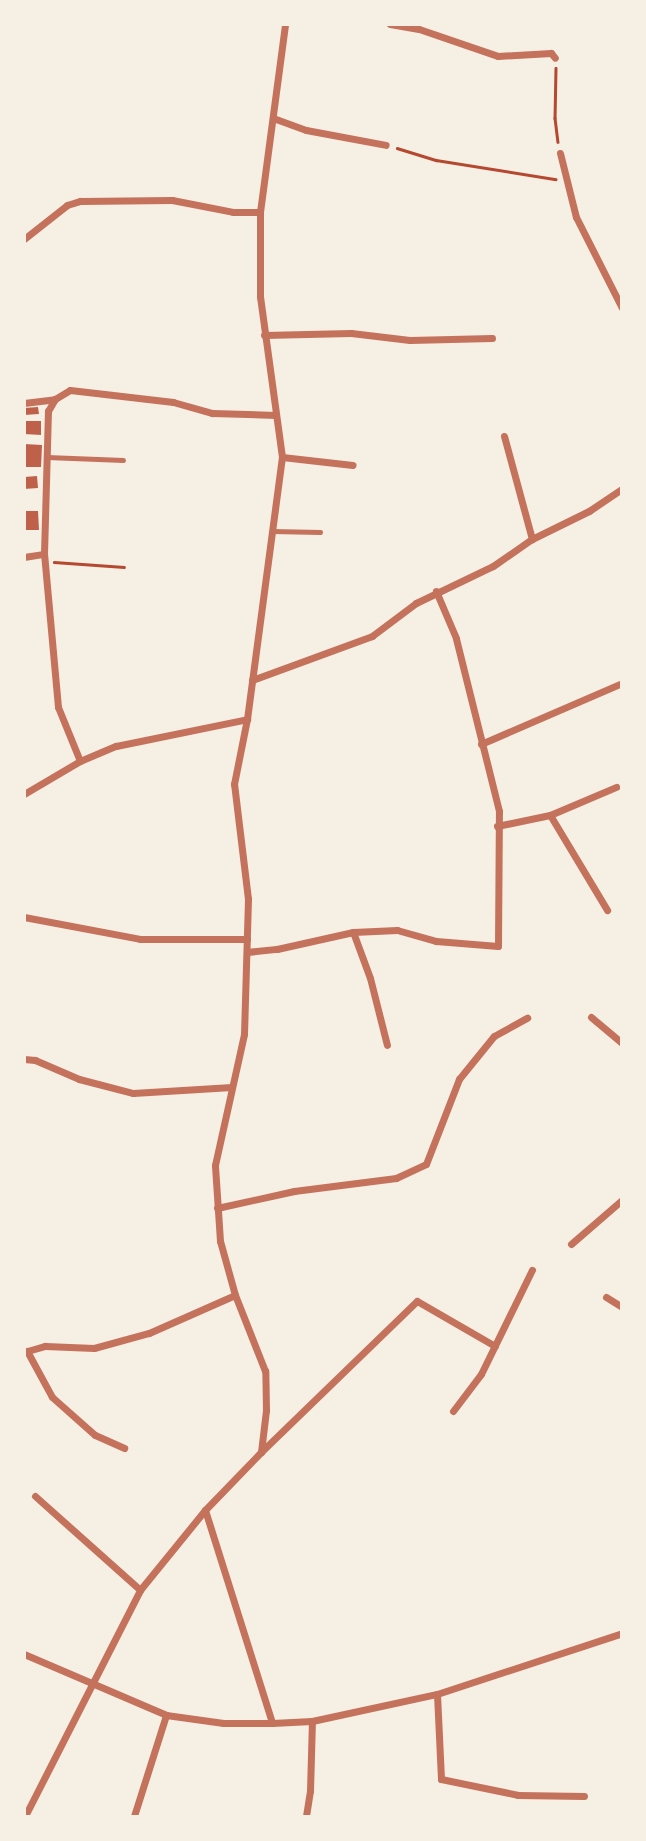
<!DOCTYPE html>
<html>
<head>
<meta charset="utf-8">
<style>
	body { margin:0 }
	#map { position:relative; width:646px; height:1841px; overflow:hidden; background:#f6efe4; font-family:Jost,sans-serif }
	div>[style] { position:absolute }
	.building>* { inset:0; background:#bf614a }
	.path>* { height:2.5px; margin:-1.25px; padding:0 1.25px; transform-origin:1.25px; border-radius:1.25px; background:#b5482f }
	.service>* { height:4.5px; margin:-2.25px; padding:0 2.25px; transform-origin:2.25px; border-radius:2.25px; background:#c5725c }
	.minor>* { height:7px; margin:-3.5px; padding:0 3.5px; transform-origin:3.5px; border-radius:3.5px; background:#c5725c }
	span { translate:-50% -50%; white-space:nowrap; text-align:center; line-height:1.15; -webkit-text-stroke:6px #f6efe4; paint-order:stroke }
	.frame { position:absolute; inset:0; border:26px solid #f6efe4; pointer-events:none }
</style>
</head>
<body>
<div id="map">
	<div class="building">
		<div style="clip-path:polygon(38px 407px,39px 414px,24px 415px,24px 408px)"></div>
		<div style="clip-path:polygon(24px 421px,41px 421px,41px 435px,24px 434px)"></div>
		<div style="clip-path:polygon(24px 444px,42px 445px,41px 467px,24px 467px)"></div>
		<div style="clip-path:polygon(37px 476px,38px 488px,24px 489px,24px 477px)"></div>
		<div style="clip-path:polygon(24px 511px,38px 511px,39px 530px,24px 530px)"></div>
	</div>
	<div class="path">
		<div style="left:556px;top:68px;width:50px;rotate:91.1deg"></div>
		<div style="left:555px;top:118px;width:24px;rotate:83deg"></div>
		<div style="left:397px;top:148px;width:41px;rotate:17.1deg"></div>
		<div style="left:436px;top:160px;width:121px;rotate:9.1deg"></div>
		<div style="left:54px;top:562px;width:70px;rotate:4.1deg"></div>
	</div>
	<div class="service">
		<div style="left:47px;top:457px;width:76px;rotate:2.3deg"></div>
		<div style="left:272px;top:531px;width:48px;rotate:1.2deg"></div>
	</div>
	<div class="minor">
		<div style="left:390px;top:24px;width:29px;rotate:10deg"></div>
		<div style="left:419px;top:29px;width:83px;rotate:18.9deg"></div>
		<div style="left:498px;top:56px;width:53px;rotate:-3.2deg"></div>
		<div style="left:551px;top:53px;width:6px;rotate:51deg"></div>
		<div style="left:273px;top:118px;width:35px;rotate:20deg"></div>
		<div style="left:306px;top:130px;width:81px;rotate:10.6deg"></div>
		<div style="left:560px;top:153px;width:66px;rotate:76deg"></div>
		<div style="left:576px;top:217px;width:102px;rotate:63.2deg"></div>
		<div style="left:24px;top:239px;width:55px;rotate:-38.3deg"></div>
		<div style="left:67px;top:205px;width:14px;rotate:-17deg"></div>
		<div style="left:80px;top:201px;width:92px;rotate:-0.6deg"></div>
		<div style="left:172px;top:200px;width:62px;rotate:11.1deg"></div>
		<div style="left:233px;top:212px;width:27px"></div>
		<div style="left:264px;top:335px;width:87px;rotate:-1.3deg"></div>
		<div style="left:351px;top:333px;width:59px;rotate:6.8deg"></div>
		<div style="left:410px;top:340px;width:82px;rotate:-1.4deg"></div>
		<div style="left:24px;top:403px;width:31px;rotate:-7deg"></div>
		<div style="left:504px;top:436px;width:107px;rotate:74.8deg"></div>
		<div style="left:282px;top:457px;width:71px;rotate:6.4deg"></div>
		<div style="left:24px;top:557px;width:20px;rotate:-9deg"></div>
		<div style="left:252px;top:680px;width:128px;rotate:-20.1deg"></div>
		<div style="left:372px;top:636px;width:55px;rotate:-36.9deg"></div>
		<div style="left:416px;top:603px;width:85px;rotate:-25.7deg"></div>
		<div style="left:493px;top:566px;width:47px;rotate:-34.7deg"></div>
		<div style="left:532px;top:539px;width:64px;rotate:-26.2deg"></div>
		<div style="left:589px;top:511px;width:40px;rotate:-34deg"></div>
		<div style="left:481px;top:744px;width:154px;rotate:-23.4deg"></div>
		<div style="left:80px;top:761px;width:58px;rotate:-112.2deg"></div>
		<div style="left:58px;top:707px;width:154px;rotate:-95.2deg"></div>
		<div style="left:44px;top:554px;width:143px;rotate:-88.4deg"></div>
		<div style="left:48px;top:411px;width:14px;rotate:-60deg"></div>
		<div style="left:55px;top:399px;width:17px;rotate:-31deg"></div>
		<div style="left:70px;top:390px;width:104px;rotate:6.6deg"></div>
		<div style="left:173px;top:402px;width:41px;rotate:15.8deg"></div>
		<div style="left:212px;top:413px;width:64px;rotate:1.8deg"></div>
		<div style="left:24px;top:794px;width:65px;rotate:-30.5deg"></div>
		<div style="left:80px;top:761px;width:39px;rotate:-23deg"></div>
		<div style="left:116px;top:746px;width:134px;rotate:-11.6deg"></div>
		<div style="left:550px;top:815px;width:111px;rotate:59deg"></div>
		<div style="left:497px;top:826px;width:54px;rotate:-11.7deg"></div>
		<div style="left:550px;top:815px;width:72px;rotate:-23deg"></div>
		<div style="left:24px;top:917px;width:118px;rotate:10.7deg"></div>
		<div style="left:140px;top:939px;width:107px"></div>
		<div style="left:353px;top:932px;width:49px;rotate:69.7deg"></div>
		<div style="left:370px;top:978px;width:69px;rotate:75.8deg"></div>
		<div style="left:247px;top:952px;width:30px;rotate:-6deg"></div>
		<div style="left:277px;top:949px;width:78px;rotate:-12.6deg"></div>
		<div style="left:353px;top:932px;width:44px;rotate:-2.6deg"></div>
		<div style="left:397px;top:930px;width:41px;rotate:15.8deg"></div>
		<div style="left:436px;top:941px;width:62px;rotate:4.6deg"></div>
		<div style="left:498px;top:946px;width:135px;rotate:-89.6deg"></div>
		<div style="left:499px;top:811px;width:178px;rotate:-104deg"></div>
		<div style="left:456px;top:638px;width:51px;rotate:-113.1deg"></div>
		<div style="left:591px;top:1017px;width:40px;rotate:40deg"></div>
		<div style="left:24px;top:1059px;width:11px;rotate:5deg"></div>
		<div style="left:35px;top:1060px;width:48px;rotate:23.4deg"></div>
		<div style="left:79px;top:1079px;width:56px;rotate:14.5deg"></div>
		<div style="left:133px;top:1093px;width:99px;rotate:-3.5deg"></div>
		<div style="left:217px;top:1208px;width:79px;rotate:-12.4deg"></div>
		<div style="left:294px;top:1191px;width:103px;rotate:-7.3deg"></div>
		<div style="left:396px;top:1178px;width:33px;rotate:-25deg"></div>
		<div style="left:426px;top:1164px;width:91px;rotate:-68.8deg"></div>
		<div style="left:459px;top:1079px;width:55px;rotate:-50.9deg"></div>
		<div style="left:494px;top:1036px;width:38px;rotate:-29deg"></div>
		<div style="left:571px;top:1244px;width:67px;rotate:-40.8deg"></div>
		<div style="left:606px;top:1297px;width:19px;rotate:32deg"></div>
		<div style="left:27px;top:1351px;width:52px;rotate:61.5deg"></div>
		<div style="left:52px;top:1397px;width:57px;rotate:41.5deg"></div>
		<div style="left:95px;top:1435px;width:32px;rotate:24deg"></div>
		<div style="left:24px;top:1352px;width:22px;rotate:-16deg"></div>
		<div style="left:45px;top:1346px;width:49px;rotate:2.3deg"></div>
		<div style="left:94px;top:1348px;width:57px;rotate:-15.3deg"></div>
		<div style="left:149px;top:1333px;width:94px;rotate:-23.8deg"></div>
		<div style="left:453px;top:1411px;width:46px;rotate:-52.9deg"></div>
		<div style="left:481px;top:1374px;width:116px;rotate:-63.9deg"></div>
		<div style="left:261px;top:1452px;width:217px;rotate:-44.1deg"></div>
		<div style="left:417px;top:1301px;width:90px;rotate:30deg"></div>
		<div style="left:35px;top:1496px;width:141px;rotate:41.8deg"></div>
		<div style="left:205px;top:1510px;width:223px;rotate:72.5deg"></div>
		<div style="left:24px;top:1654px;width:155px;rotate:23.2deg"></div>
		<div style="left:166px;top:1715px;width:58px;rotate:8deg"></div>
		<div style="left:223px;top:1723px;width:49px"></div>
		<div style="left:272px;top:1723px;width:40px;rotate:-2.9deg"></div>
		<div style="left:312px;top:1721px;width:128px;rotate:-12.2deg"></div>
		<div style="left:437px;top:1694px;width:195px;rotate:-18.2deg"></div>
		<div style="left:437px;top:1694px;width:85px;rotate:87.3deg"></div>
		<div style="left:441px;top:1779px;width:79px;rotate:11.7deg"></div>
		<div style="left:518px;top:1795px;width:66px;rotate:0.9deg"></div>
		<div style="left:25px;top:1816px;width:254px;rotate:-63deg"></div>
		<div style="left:140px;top:1590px;width:103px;rotate:-50.9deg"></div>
		<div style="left:205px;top:1510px;width:81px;rotate:-46deg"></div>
		<div style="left:261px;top:1452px;width:42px;rotate:-83.2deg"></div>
		<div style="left:266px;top:1410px;width:39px;rotate:-91deg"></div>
		<div style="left:265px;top:1371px;width:82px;rotate:-111.5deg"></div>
		<div style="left:235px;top:1295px;width:56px;rotate:-105.5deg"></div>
		<div style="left:220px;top:1241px;width:76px;rotate:-93.8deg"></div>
		<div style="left:215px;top:1165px;width:134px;rotate:-77.5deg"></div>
		<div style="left:244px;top:1034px;width:135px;rotate:-88.3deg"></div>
		<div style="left:248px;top:899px;width:116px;rotate:-96.9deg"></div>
		<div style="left:234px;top:784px;width:66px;rotate:-78.7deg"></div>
		<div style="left:247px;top:719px;width:264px;rotate:-82.4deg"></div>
		<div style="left:282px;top:457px;width:162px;rotate:-97.8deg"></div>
		<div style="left:260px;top:297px;width:85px;rotate:-90deg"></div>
		<div style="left:260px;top:212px;width:190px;rotate:-82.4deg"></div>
		<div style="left:134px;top:1816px;width:106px;rotate:-72.4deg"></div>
		<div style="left:306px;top:1816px;width:25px;rotate:-81deg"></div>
		<div style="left:310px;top:1791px;width:70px;rotate:-88.4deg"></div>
	</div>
	<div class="frame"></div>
</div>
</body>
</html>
